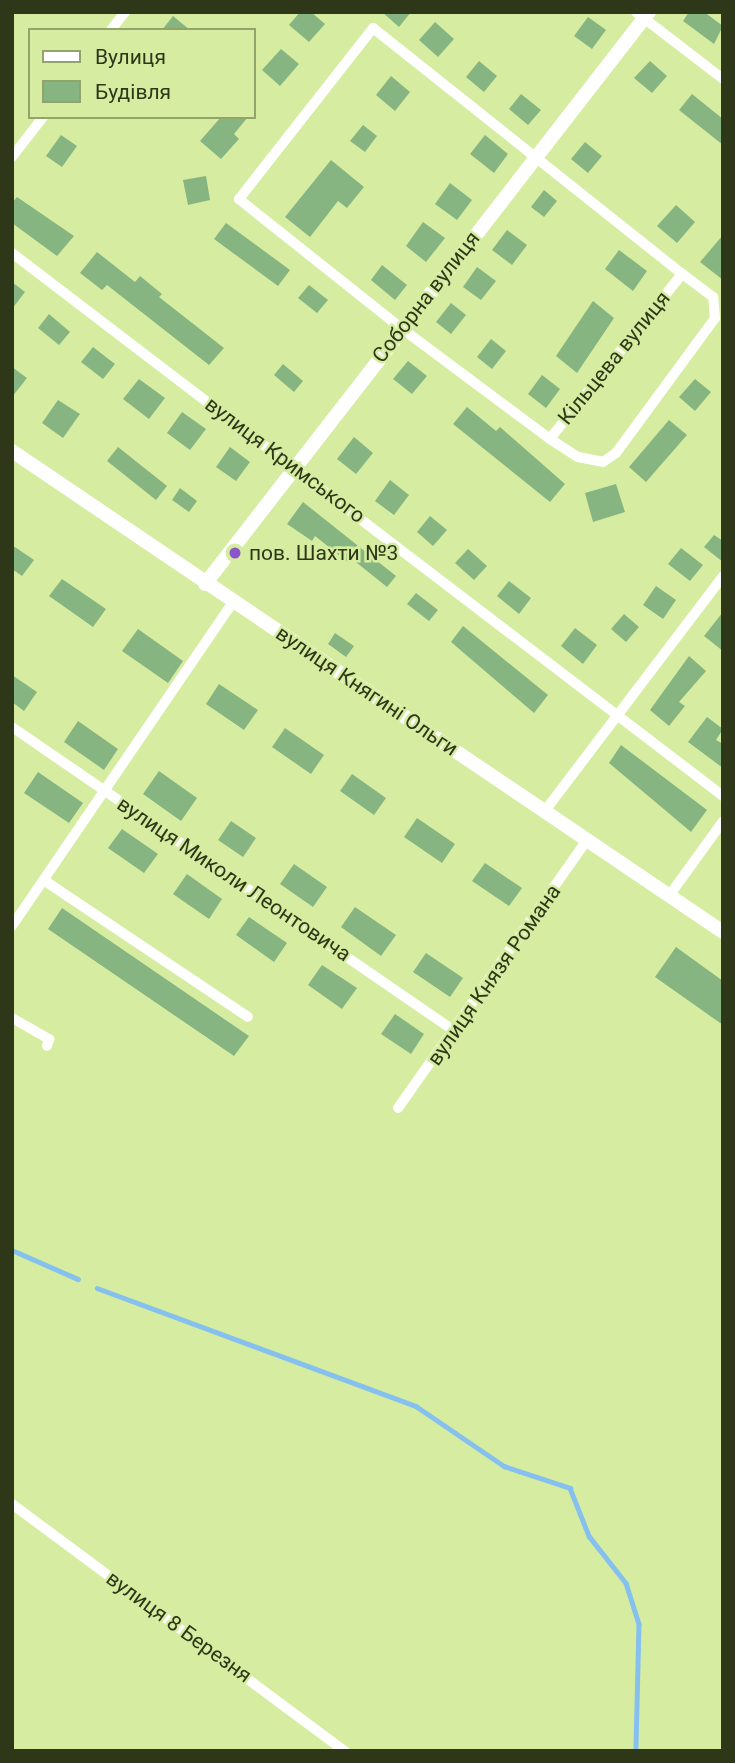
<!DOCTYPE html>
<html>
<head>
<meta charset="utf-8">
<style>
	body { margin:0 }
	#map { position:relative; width:735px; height:1763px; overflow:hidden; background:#d6eda1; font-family:Roboto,sans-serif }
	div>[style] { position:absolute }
	.stream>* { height:4.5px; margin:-2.25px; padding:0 2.25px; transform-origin:2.25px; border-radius:2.25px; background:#85c0ee }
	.building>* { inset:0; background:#86b581 }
	.minor>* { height:10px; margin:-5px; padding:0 5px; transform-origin:5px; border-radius:5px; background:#fff }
	.tertiary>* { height:14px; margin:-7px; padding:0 7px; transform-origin:7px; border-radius:7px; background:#fff }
	.dots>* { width:19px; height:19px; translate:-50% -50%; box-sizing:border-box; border:4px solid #d6eda1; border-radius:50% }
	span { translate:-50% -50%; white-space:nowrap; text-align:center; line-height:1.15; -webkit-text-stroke:5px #d6eda1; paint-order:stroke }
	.street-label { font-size:21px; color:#2e3718 }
	.poi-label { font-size:21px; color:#2e3718 }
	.left { translate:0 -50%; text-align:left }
	.frame { position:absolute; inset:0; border:14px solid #2e3718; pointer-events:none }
	.legend { position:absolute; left:28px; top:28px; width:228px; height:91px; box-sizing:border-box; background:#d6eda1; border:2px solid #93a46a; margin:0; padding:9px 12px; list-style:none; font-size:21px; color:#2e3718 }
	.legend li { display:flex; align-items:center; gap:14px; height:35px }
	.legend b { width:35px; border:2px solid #93a46a }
</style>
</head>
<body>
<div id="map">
	<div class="stream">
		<div style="left:12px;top:1250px;width:72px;rotate:23.7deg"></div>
		<div style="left:97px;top:1288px;width:340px;rotate:20.3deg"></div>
		<div style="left:416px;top:1406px;width:107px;rotate:34.3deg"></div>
		<div style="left:504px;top:1466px;width:70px;rotate:18.4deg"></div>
		<div style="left:570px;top:1488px;width:52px;rotate:68.4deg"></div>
		<div style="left:589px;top:1536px;width:60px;rotate:51.8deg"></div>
		<div style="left:626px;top:1583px;width:43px;rotate:72.4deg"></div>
		<div style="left:639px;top:1624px;width:127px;rotate:91.4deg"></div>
	</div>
	<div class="building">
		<div style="clip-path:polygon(300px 12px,311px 12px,325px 24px,309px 42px,289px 25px)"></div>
		<div style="clip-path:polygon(382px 12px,411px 12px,399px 27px)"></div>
		<div style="clip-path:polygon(689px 12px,704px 12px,723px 26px,714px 44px,683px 21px)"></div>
		<div style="clip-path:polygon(173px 16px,190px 30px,162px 30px)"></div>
		<div style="clip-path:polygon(588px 17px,606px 30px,592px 49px,574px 36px)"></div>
		<div style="clip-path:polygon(435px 22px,454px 39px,438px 57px,419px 40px)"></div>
		<div style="clip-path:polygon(281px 49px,299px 64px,280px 86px,262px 70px)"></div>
		<div style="clip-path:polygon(479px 61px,497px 76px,484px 92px,466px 77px)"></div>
		<div style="clip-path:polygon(650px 61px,667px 76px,652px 93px,634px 78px)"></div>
		<div style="clip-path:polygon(391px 76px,410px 92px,395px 111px,376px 95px)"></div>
		<div style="clip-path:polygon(521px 94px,541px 110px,528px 125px,509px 109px)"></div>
		<div style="clip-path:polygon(692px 94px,723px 119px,723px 145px,679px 110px)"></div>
		<div style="clip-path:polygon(221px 117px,248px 117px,234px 134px,239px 139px,221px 159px,200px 141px)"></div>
		<div style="clip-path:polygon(363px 125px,377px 136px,365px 152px,350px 141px)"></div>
		<div style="clip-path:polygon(61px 135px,77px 146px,62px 167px,46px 156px)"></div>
		<div style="clip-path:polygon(485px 135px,508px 154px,494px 173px,470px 154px)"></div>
		<div style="clip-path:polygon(585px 142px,602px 156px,588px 173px,571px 159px)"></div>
		<div style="clip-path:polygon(331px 160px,364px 187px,347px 208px,338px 201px,310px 237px,285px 217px)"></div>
		<div style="clip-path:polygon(206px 176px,210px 200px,188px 205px,183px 180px)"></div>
		<div style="clip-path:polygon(450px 183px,472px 200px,457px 220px,435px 204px)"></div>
		<div style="clip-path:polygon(544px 190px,557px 201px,544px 217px,531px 207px)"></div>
		<div style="clip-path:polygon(17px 197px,74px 236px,57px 256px,12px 223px,12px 203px)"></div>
		<div style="clip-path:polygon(676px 205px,695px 222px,677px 243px,657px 226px)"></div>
		<div style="clip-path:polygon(423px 222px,445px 238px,426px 262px,406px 246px)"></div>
		<div style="clip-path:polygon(226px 223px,290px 270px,278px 286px,214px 239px)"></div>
		<div style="clip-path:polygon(507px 230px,527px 245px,512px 265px,492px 250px)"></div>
		<div style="clip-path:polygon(723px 235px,723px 280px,700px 262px)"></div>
		<div style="clip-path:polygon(619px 250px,647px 271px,633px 291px,605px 269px)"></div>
		<div style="clip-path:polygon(97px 252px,135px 282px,140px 276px,162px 294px,159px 297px,224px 348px,209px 365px,107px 285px,102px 290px,80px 273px)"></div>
		<div style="clip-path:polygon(382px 265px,407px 285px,395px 300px,371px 280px)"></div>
		<div style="clip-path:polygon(477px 267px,496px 281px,481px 300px,463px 287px)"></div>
		<div style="clip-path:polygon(12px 282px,25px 292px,12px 309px)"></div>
		<div style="clip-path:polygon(309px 285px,328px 300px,317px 313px,298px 298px)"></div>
		<div style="clip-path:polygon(593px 301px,614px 318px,577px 373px,556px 356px)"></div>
		<div style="clip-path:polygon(451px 303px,466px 315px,451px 334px,436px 322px)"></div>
		<div style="clip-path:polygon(49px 314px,70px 332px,59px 345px,38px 328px)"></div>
		<div style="clip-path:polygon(491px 339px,506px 351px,492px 369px,477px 357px)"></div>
		<div style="clip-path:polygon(93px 347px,115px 364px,103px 379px,81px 362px)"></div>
		<div style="clip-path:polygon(408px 361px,427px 376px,412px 394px,393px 379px)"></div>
		<div style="clip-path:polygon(283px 364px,303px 381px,294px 392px,274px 375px)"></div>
		<div style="clip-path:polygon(12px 367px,27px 378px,12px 397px)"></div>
		<div style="clip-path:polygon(542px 375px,560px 389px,546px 408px,528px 394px)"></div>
		<div style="clip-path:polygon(139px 379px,165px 398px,149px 419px,123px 399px)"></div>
		<div style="clip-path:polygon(695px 379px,711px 392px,695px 411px,679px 397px)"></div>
		<div style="clip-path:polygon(58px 400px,80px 414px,63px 438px,42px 423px)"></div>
		<div style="clip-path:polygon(467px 407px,496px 431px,500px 427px,565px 484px,550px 502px,453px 424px)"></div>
		<div style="clip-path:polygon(182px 412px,206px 429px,190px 450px,167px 433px)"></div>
		<div style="clip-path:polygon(669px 420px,687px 435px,646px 482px,629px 467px)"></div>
		<div style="clip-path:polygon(354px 437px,373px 453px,356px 474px,337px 459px)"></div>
		<div style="clip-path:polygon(118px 447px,167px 486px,156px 500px,107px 461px)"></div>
		<div style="clip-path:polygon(230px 447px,250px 462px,236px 481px,216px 467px)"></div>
		<div style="clip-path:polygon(390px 480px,409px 495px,394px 515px,375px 501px)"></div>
		<div style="clip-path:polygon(616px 484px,625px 512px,593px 522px,585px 493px)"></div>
		<div style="clip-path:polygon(180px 488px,197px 501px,189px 512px,172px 500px)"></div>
		<div style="clip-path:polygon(303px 502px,396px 576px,387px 587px,352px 559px,349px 563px,315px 536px,312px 541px,287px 524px)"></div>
		<div style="clip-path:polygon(430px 516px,447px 530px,433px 546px,417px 532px)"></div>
		<div style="clip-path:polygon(714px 535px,723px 541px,723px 562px,704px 547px)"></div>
		<div style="clip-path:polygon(12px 545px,34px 560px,22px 576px,12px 569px)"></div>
		<div style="clip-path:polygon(681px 548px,703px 565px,690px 581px,668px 564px)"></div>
		<div style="clip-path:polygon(468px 549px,487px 566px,474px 580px,455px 563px)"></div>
		<div style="clip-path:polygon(62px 579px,106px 609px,93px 627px,49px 596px)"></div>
		<div style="clip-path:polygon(509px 581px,531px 598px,519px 614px,497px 596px)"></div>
		<div style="clip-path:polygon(656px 586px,676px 600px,663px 619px,643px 605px)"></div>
		<div style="clip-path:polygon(416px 593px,438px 610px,429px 621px,407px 604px)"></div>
		<div style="clip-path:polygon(723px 612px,723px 651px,704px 636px)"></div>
		<div style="clip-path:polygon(624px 614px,639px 627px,626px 642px,611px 629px)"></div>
		<div style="clip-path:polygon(463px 626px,548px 695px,534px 713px,451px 642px)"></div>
		<div style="clip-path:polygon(575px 628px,597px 645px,583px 664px,561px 646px)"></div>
		<div style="clip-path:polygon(138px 629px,183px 661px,168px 683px,122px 651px)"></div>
		<div style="clip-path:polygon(335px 633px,354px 646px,346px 657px,328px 644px)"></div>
		<div style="clip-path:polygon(689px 656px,706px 671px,679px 702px,685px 706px,669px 726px,650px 710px)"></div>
		<div style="clip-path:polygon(12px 675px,37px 692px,24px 711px,12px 702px)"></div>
		<div style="clip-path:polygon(219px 684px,258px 710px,244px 730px,206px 704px)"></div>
		<div style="clip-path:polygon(707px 717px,723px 729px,716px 740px,723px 744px,723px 768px,688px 742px)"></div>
		<div style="clip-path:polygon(78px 721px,118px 749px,104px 770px,64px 742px)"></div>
		<div style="clip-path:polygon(285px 728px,324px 755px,311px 774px,272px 747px)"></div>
		<div style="clip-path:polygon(621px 745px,707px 810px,691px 832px,609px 763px)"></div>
		<div style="clip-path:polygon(159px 771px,197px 798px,181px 821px,143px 794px)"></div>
		<div style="clip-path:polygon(38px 772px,83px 803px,69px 823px,24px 793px)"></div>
		<div style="clip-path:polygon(352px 774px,386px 798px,374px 815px,340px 791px)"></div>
		<div style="clip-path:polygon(417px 818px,455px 844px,442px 863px,404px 837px)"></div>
		<div style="clip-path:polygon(231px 821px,256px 838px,243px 857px,218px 840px)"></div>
		<div style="clip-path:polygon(122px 829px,158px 854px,144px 873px,108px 848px)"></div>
		<div style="clip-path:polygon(485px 863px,522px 888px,509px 906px,472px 881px)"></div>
		<div style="clip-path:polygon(294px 864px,327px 887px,313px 907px,280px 884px)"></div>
		<div style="clip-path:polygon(187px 874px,222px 899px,209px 919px,173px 894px)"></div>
		<div style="clip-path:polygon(355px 907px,396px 935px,381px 956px,341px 927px)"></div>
		<div style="clip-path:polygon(62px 908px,249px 1036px,234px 1056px,48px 929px)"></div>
		<div style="clip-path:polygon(249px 917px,287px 943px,274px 962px,236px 935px)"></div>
		<div style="clip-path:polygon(676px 947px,723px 981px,723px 1025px,655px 977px)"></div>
		<div style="clip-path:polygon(426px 953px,463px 978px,450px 997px,413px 972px)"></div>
		<div style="clip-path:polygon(322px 965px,357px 988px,342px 1009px,308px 985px)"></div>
		<div style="clip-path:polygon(395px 1014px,424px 1034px,411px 1054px,381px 1034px)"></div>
	</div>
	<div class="minor">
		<div style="left:636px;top:12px;width:110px;rotate:37.6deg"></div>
		<div style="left:373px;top:28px;width:395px;rotate:38.5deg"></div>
		<div style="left:682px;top:274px;width:211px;rotate:128.7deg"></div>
		<div style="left:550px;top:439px;width:186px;rotate:-143.3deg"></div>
		<div style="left:401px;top:328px;width:207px;rotate:-141.5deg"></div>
		<div style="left:239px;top:199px;width:217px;rotate:-51.9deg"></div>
		<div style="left:111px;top:30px;width:23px;rotate:-52deg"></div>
		<div style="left:12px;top:157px;width:51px;rotate:-52.2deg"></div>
		<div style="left:12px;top:253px;width:895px;rotate:37.37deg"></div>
		<div style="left:550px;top:439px;width:33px;rotate:33deg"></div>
		<div style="left:578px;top:457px;width:25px;rotate:11deg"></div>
		<div style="left:603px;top:462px;width:16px;rotate:-35deg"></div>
		<div style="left:616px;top:453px;width:167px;rotate:-53.7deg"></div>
		<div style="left:715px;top:318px;width:21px;rotate:-95deg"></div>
		<div style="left:713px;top:297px;width:39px;rotate:-143deg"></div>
		<div style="left:12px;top:727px;width:539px;rotate:34.49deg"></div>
		<div style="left:544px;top:812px;width:296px;rotate:-52.8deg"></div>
		<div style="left:45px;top:881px;width:244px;rotate:33.8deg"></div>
		<div style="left:669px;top:896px;width:92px;rotate:-54.2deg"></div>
		<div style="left:12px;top:926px;width:394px;rotate:-55.7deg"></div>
		<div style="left:12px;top:1018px;width:43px;rotate:29.6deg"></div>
		<div style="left:49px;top:1039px;width:7px;rotate:106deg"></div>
		<div style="left:398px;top:1108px;width:328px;rotate:-54.8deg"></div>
		<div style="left:12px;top:1504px;width:415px;rotate:36.6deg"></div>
	</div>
	<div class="tertiary">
		<div style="left:12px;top:451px;width:858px;rotate:34.08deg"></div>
		<div style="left:205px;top:584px;width:724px;rotate:-52.18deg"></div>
	</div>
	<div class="dots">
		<div style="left:235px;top:553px;background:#8b54cc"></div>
	</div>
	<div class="street-label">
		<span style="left:426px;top:297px;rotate:-52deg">Соборна вулиця</span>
		<span style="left:614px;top:358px;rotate:-51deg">Кільцева вулиця</span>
		<span style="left:285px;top:460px;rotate:37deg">вулиця Кримського</span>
		<span style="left:367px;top:691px;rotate:34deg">вулиця Княгині Ольги</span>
		<span style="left:234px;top:879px;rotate:34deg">вулиця Миколи Леонтовича</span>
		<span style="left:494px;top:975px;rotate:-55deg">вулиця Князя Романа</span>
		<span style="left:179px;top:1627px;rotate:36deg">вулиця 8 Березня</span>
	</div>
	<div class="poi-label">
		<span class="left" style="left:249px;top:553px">пов. Шахти №3</span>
	</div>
	<div class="frame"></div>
	<ul class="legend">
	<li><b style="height:9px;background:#fff"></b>Вулиця</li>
	<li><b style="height:19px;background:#86b581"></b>Будівля</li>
	</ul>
</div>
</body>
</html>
